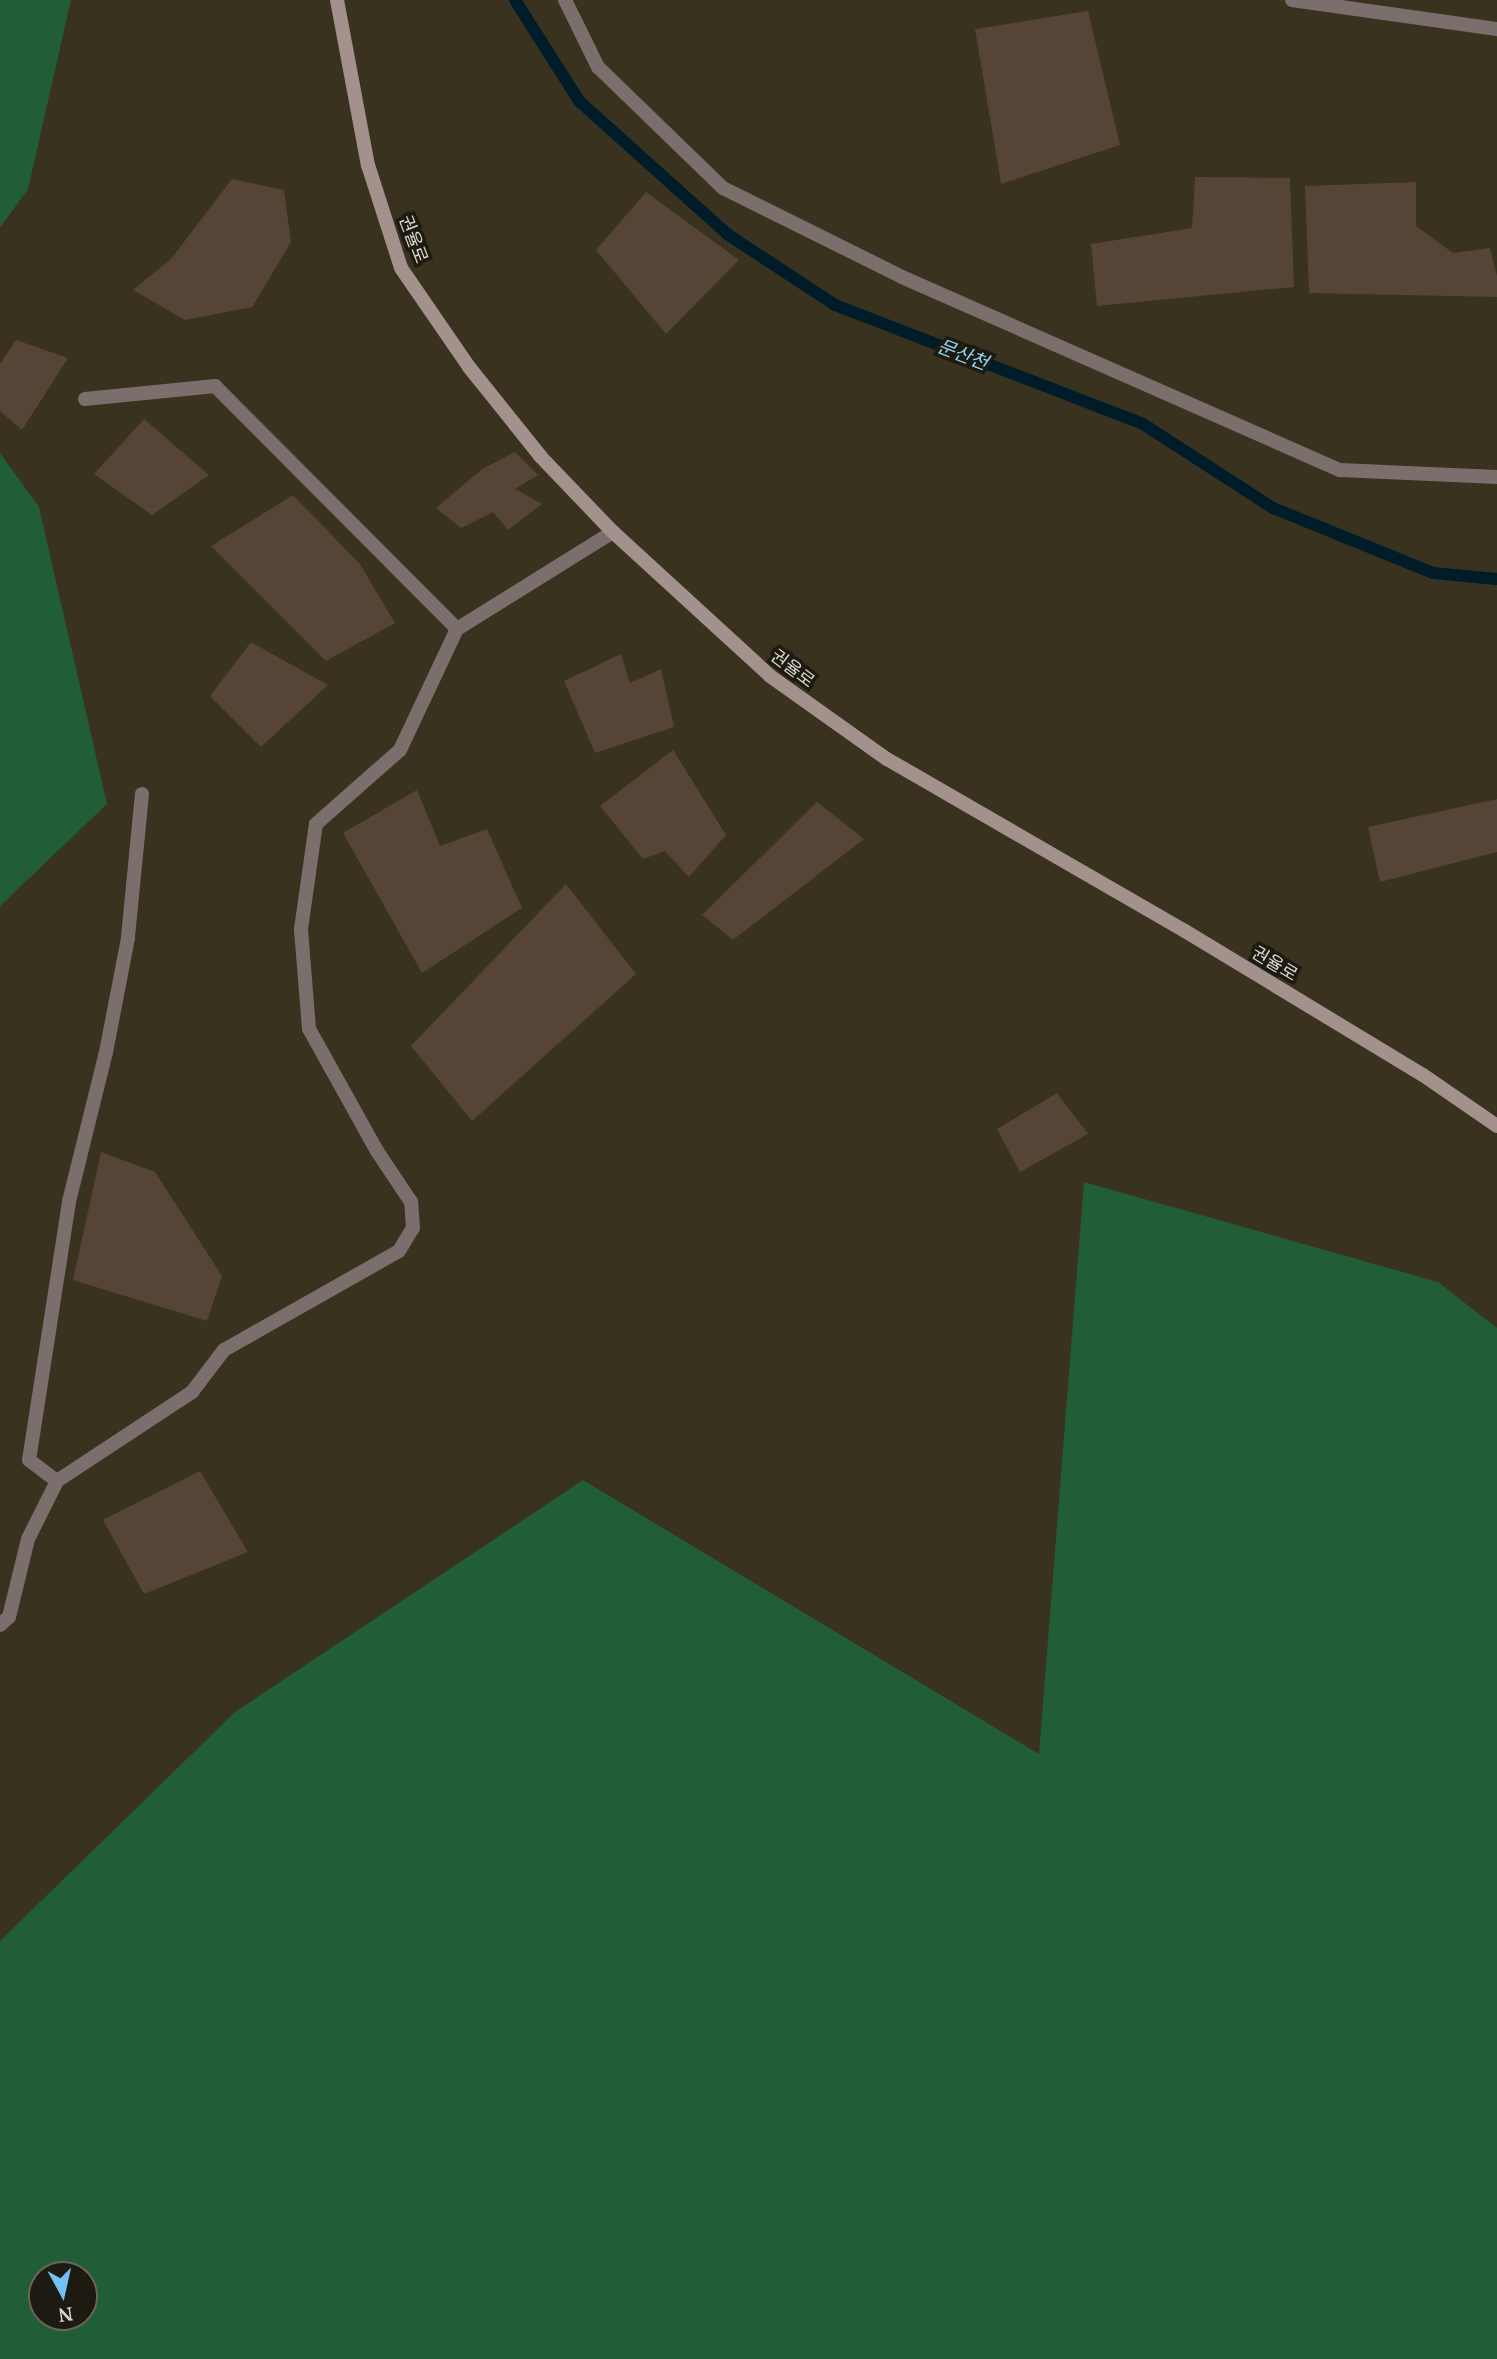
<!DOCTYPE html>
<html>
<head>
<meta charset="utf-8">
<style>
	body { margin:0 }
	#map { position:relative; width:1497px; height:2359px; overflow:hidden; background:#38321f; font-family:"PT Serif","Noto Sans KR",serif }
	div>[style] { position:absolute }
	.green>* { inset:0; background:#215d37 }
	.stream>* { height:12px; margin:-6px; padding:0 6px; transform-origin:6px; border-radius:6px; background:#001c28 }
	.building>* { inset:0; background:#564437 }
	.lane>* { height:14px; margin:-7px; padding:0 7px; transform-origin:7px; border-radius:7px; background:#7a6f6d }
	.street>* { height:14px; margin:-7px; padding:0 7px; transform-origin:7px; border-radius:7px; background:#7a6f6d }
	.secondary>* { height:14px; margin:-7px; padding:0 7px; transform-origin:7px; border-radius:7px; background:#a3918d }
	span { translate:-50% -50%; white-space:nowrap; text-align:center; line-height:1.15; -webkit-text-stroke:7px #1c1a11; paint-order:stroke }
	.street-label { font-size:18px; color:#d9d6ca }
	.water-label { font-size:19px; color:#8ed5f3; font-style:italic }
	.north { position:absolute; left:28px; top:2261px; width:70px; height:70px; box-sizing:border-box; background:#1c1a11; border:2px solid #68655b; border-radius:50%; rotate:172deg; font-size:19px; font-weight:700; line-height:28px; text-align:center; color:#d9d6ca }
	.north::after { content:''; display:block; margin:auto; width:24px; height:32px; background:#74c0f6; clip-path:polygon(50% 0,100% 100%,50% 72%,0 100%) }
</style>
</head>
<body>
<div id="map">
	<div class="green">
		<div style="clip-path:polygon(0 0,71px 0,28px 189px,0 228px)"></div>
		<div style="clip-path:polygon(0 453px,39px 507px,107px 804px,0 906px)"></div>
		<div style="clip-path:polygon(evenodd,1084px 1182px,1438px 1282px,1497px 1328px,1497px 2359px,0 2359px,0 1941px,235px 1712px,583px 1480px,1039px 1754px,1084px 1182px,42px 2275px,84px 2275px,84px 2317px,42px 2317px,42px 2275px)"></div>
	</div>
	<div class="stream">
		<div style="left:515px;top:0;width:120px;rotate:57.6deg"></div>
		<div style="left:579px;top:101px;width:199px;rotate:41.9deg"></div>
		<div style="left:727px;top:234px;width:129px;rotate:33.3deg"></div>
		<div style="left:835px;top:305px;width:330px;rotate:21.1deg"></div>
		<div style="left:1143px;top:424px;width:155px;rotate:32.9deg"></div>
		<div style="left:1273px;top:508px;width:173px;rotate:22.1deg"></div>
		<div style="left:1433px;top:573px;width:64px;rotate:5.4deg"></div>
	</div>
	<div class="building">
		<div style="clip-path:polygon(1088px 11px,1120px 145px,1001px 184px,975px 29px)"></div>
		<div style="clip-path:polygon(1195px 177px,1290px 178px,1294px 287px,1097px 306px,1091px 244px,1192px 228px)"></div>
		<div style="clip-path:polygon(232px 179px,284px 190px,291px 242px,252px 307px,185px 320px,133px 290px,171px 259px)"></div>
		<div style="clip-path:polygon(1416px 182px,1416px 226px,1453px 253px,1490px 248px,1497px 276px,1497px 297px,1309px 293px,1305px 186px)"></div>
		<div style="clip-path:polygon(646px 192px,739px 260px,666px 334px,596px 250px)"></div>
		<div style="clip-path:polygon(16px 340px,68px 358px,22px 430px,0 411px,0 364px)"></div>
		<div style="clip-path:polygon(144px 419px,209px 475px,152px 515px,94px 474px)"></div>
		<div style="clip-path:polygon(515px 452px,538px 475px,515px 489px,542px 504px,508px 530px,493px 512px,461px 528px,436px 508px,482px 469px)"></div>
		<div style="clip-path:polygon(293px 495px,360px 564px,395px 623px,326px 661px,211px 546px)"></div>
		<div style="clip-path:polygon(251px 642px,328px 685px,261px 747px,210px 696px)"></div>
		<div style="clip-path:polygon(621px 654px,630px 683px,661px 669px,674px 727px,595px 753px,564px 681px)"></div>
		<div style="clip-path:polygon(673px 750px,726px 835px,689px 877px,665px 851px,643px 859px,600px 806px)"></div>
		<div style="clip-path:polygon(417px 790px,440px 846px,487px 829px,522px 908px,422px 973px,343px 833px)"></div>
		<div style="clip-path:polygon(1497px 799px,1497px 852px,1380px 882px,1368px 827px)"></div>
		<div style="clip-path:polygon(817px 802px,864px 839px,733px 940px,702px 915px)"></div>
		<div style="clip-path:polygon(566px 884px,636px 974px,472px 1121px,411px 1046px)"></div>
		<div style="clip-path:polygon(1057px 1093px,1088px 1134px,1020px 1172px,997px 1129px)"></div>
		<div style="clip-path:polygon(101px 1152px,155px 1172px,222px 1276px,207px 1321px,73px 1280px)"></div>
		<div style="clip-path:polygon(200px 1471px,248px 1552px,144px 1594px,103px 1520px)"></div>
	</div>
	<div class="lane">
		<div style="left:565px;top:0;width:75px;rotate:63.8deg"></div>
		<div style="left:598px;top:67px;width:174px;rotate:44.1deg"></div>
		<div style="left:723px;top:188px;width:200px;rotate:26.4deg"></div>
		<div style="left:902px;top:277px;width:479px;rotate:23.8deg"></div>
		<div style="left:1340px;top:470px;width:157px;rotate:2.6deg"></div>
	</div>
	<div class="street">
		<div style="left:1292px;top:0;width:207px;rotate:8.1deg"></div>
		<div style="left:85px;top:399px;width:131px;rotate:-5.7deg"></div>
		<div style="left:215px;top:386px;width:343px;rotate:45.1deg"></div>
		<div style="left:457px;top:629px;width:184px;rotate:-31.9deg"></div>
		<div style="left:142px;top:794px;width:145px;rotate:95.6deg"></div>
		<div style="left:128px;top:938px;width:116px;rotate:100.9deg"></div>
		<div style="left:106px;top:1052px;width:154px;rotate:103.9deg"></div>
		<div style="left:69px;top:1202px;width:261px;rotate:98.8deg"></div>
		<div style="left:29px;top:1460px;width:35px;rotate:37deg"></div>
		<div style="left:57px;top:1481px;width:162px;rotate:-33.4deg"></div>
		<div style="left:192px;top:1392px;width:53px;rotate:-52.7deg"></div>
		<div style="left:224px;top:1350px;width:201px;rotate:-29.5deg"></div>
		<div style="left:399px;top:1251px;width:27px;rotate:-59deg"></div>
		<div style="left:413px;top:1228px;width:26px;rotate:-94deg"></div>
		<div style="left:411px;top:1202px;width:61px;rotate:-123.7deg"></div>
		<div style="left:377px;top:1151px;width:140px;rotate:-119.1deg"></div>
		<div style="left:309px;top:1029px;width:100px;rotate:-94.6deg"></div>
		<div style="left:301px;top:929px;width:106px;rotate:-81.9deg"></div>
		<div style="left:316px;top:824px;width:112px;rotate:-41.4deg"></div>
		<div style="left:400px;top:750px;width:134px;rotate:-64.8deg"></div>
		<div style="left:0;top:1625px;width:12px;rotate:-42deg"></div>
		<div style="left:9px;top:1617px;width:80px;rotate:-76.3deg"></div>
		<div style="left:28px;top:1539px;width:65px;rotate:-63.4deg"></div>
	</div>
	<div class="secondary">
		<div style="left:337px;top:0;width:168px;rotate:79.4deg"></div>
		<div style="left:368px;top:165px;width:108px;rotate:72.2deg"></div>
		<div style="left:401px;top:268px;width:120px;rotate:55.5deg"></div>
		<div style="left:469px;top:367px;width:115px;rotate:51.3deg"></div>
		<div style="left:541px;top:457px;width:104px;rotate:46.2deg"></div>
		<div style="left:613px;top:532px;width:213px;rotate:42.5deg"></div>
		<div style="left:770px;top:676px;width:143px;rotate:35.4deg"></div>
		<div style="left:887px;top:759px;width:344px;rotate:30deg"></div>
		<div style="left:1185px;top:931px;width:278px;rotate:31.2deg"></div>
		<div style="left:1423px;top:1075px;width:90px;rotate:34.6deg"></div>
	</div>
	<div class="street-label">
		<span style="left:414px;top:239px;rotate:69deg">권율로</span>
		<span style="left:793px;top:668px;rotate:37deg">권율로</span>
		<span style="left:1275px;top:963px;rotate:31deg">권율로</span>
	</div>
	<div class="water-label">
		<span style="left:963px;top:354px;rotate:21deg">문산천</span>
	</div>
	<div class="north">N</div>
</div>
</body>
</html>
